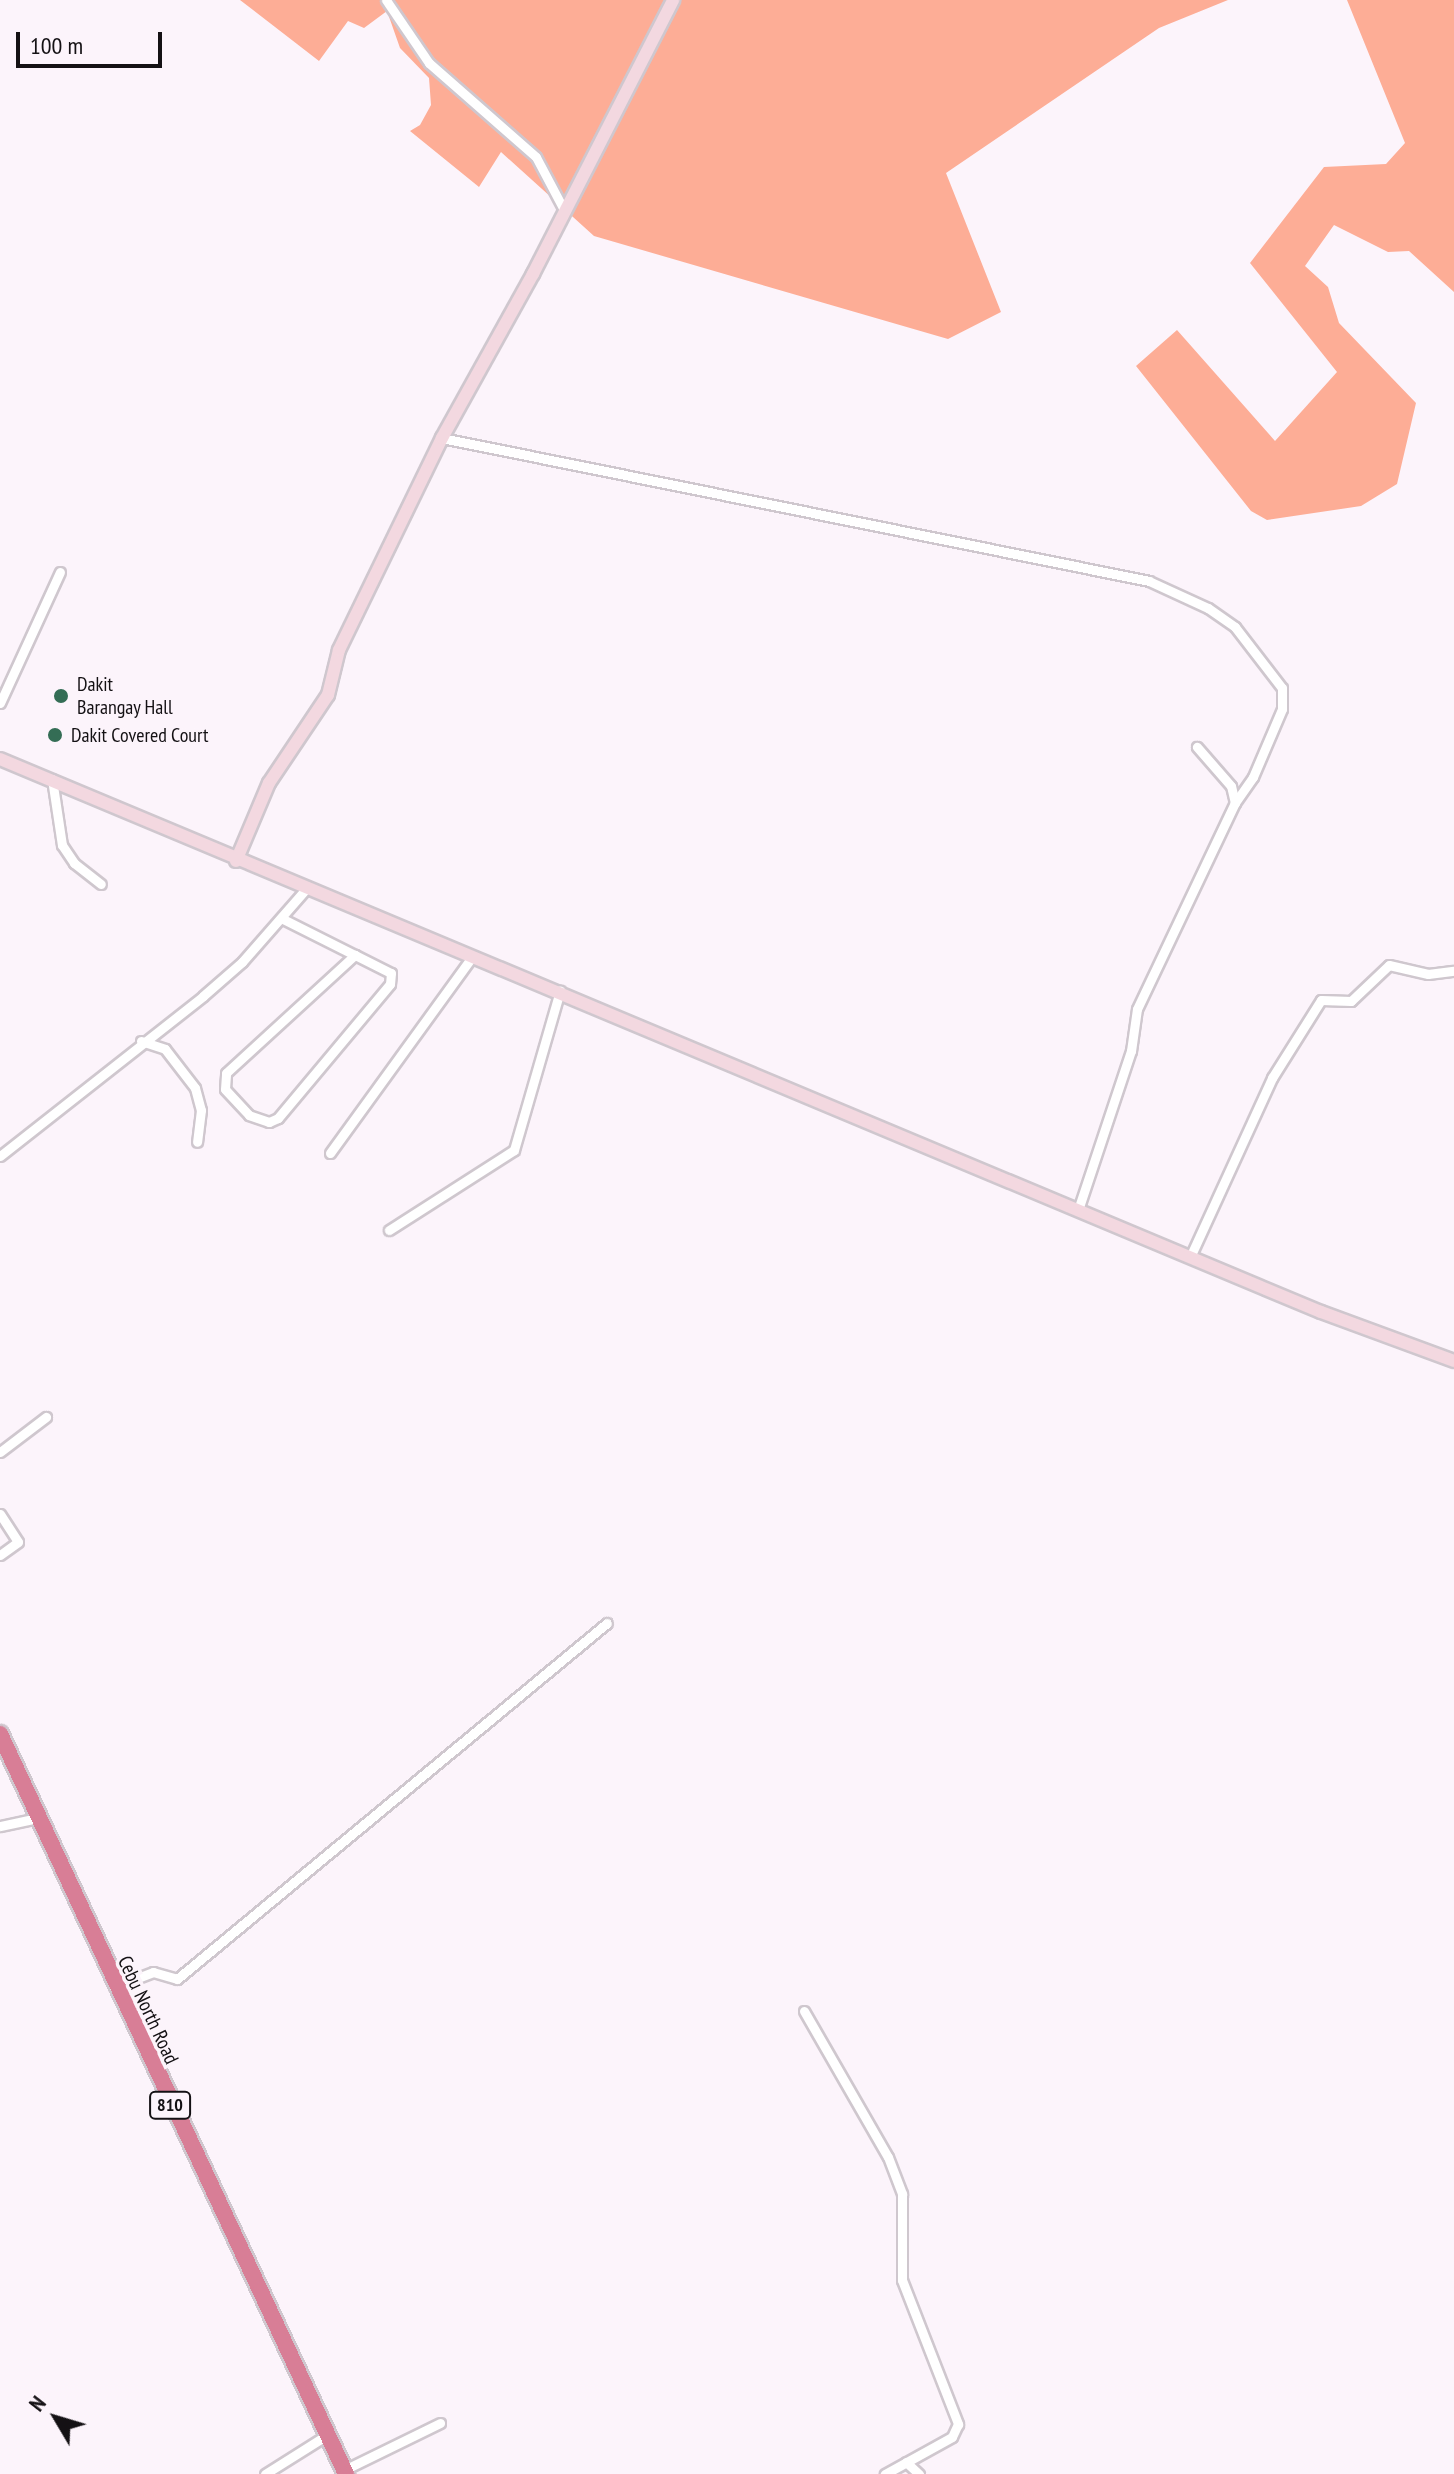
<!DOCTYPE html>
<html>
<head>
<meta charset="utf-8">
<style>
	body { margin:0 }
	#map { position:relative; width:1454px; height:2474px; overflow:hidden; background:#fcf4fb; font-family:"PT Sans Narrow",sans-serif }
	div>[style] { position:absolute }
	.green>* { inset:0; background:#fdad96 }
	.roads { filter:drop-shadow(2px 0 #cfc7ce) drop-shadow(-2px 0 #cfc7ce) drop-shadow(0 2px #cfc7ce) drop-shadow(0 -2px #cfc7ce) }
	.street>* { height:9px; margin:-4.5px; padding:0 4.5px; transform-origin:4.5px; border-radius:4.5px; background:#fff }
	.secondary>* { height:12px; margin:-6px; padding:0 6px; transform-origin:6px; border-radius:6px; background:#f3d8e0 }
	.highway>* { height:16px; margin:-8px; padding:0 8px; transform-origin:8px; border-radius:8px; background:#d87e96 }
	.dots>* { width:22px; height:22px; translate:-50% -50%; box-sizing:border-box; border:4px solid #fcf4fb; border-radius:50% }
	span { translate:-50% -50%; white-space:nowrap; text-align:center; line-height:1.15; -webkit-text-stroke:7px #fcf4fb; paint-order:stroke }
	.shield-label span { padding:2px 6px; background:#fcf4fb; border:2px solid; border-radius:6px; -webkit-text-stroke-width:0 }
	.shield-label { font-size:18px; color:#141114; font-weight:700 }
	.poi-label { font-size:20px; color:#141114 }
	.left { translate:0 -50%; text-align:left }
	.street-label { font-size:20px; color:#141114 }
	.north { position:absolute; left:16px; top:2378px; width:80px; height:80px; -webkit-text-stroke:6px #fcf4fb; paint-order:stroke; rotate:308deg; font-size:22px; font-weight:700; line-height:32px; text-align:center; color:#141114 }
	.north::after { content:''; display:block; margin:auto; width:28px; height:36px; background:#141114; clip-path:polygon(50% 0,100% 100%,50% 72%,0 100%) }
	.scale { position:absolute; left:16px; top:32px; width:146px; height:36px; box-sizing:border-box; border:4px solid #141114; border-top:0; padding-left:10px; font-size:24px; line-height:28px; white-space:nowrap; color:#141114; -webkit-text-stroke:6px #fcf4fb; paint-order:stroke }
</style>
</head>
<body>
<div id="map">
	<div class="green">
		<div style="clip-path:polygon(240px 0,1228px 0,1159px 28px,946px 173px,1001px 312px,948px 339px,594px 236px,501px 152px,479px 187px,410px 131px,420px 125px,431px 105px,429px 78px,400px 48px,387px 11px,364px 28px,348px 21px,319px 61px)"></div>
		<div style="clip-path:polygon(1347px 0,1454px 0,1454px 292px,1409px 251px,1388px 252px,1334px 225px,1305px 266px,1328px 287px,1339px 323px,1416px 403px,1397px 484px,1361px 506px,1267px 520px,1251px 511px,1136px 366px,1177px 330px,1275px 441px,1337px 372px,1250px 263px,1324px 167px,1386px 164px,1405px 143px)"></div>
	</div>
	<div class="roads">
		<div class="street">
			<div style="left:386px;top:0;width:76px;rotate:55.7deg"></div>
			<div style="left:429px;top:63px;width:142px;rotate:41.3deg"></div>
			<div style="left:536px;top:157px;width:58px;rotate:62.1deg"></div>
			<div style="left:442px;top:438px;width:721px;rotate:11.43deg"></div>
			<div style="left:1149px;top:581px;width:65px;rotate:24.6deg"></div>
			<div style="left:1208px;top:608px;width:33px;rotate:35deg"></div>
			<div style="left:1235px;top:627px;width:77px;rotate:52.4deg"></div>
			<div style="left:1282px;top:688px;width:21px;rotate:90deg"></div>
			<div style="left:1282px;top:709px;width:74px;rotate:113.1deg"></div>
			<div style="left:1253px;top:777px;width:32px;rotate:125deg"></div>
			<div style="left:0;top:703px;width:144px;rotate:-65.4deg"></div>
			<div style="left:52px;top:779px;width:67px;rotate:81.4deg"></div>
			<div style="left:62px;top:845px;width:22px;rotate:56deg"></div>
			<div style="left:74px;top:863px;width:34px;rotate:38deg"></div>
			<div style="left:281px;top:918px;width:83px;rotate:26.6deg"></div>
			<div style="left:355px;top:955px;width:40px;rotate:26.6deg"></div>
			<div style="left:391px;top:973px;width:11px;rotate:95deg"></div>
			<div style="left:390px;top:984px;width:175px;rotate:129.9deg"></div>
			<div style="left:278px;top:1118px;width:10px;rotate:156deg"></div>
			<div style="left:269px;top:1122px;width:21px;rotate:-161deg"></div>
			<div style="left:249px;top:1115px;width:35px;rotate:-133deg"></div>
			<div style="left:225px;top:1089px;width:16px;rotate:-86deg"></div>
			<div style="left:226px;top:1073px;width:175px;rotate:-42.5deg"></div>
			<div style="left:141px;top:1041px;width:25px;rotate:18deg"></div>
			<div style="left:165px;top:1049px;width:49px;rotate:52.4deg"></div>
			<div style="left:195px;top:1088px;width:23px;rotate:75deg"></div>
			<div style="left:201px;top:1110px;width:32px;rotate:97deg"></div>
			<div style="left:330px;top:1153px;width:241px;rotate:-54.1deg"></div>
			<div style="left:0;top:1156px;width:258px;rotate:-38.2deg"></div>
			<div style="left:203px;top:996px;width:52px;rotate:-41.1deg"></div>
			<div style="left:242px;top:962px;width:97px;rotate:-48.8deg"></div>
			<div style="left:1078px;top:1210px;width:168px;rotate:-71.6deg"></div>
			<div style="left:1131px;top:1051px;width:42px;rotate:-81.9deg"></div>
			<div style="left:1137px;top:1009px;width:228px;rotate:-64.6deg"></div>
			<div style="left:1235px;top:803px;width:17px;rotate:-103deg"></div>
			<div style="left:1231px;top:786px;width:52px;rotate:-131.1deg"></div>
			<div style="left:389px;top:1230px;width:148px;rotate:-32.6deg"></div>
			<div style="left:514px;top:1150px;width:166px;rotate:-73.9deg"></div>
			<div style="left:1191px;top:1255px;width:195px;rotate:-65.4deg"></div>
			<div style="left:1272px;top:1078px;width:92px;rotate:-57.9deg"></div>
			<div style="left:1321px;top:1000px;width:30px;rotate:2deg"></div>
			<div style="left:1351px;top:1001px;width:52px;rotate:-43.5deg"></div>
			<div style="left:1389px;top:965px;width:40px;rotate:13deg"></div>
			<div style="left:1428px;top:974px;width:26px;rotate:-7deg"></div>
			<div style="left:0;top:1452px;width:58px;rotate:-37.3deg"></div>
			<div style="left:0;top:1514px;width:33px;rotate:57deg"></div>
			<div style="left:18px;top:1542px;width:22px;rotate:144deg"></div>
			<div style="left:0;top:1826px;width:40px;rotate:-12deg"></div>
			<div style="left:114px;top:1987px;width:42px;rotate:-21deg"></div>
			<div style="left:153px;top:1972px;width:25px;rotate:16deg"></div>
			<div style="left:177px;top:1979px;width:558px;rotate:-39.62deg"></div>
			<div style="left:804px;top:2011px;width:168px;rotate:60.1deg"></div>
			<div style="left:888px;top:2157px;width:40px;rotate:69deg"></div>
			<div style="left:902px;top:2194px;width:86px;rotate:90deg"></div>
			<div style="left:902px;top:2280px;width:155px;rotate:68.7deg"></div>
			<div style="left:958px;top:2424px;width:14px;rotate:115deg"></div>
			<div style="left:952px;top:2437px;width:77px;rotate:151.1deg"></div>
			<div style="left:906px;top:2462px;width:18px;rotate:43deg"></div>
			<div style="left:344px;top:2470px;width:107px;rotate:-26.1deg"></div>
			<div style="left:265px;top:2474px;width:73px;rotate:-32.2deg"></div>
		</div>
		<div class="secondary">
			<div style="left:0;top:759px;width:1432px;rotate:22.72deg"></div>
			<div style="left:1321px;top:1312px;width:142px;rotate:20.2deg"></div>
			<div style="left:236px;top:861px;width:85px;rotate:-67.1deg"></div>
			<div style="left:269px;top:783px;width:106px;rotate:-56.2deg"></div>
			<div style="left:328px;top:695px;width:46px;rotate:-76.3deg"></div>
			<div style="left:339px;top:650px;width:236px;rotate:-64.1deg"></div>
			<div style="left:442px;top:438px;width:188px;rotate:-61deg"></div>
			<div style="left:533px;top:274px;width:308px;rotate:-62.9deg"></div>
		</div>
		<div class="highway">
			<div style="left:0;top:1734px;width:817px;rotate:64.94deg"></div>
		</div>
	</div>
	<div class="dots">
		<div style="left:61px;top:696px;background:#346d55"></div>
		<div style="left:55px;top:735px;background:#346d55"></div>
	</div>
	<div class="shield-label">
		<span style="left:170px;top:2105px">810</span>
	</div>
	<div class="poi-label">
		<span class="left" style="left:77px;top:696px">Dakit<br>Barangay Hall</span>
		<span class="left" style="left:71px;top:735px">Dakit Covered Court</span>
	</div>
	<div class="street-label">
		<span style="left:148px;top:2010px;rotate:65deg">Cebu North Road</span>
	</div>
	<div class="north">N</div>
	<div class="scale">100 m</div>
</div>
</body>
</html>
